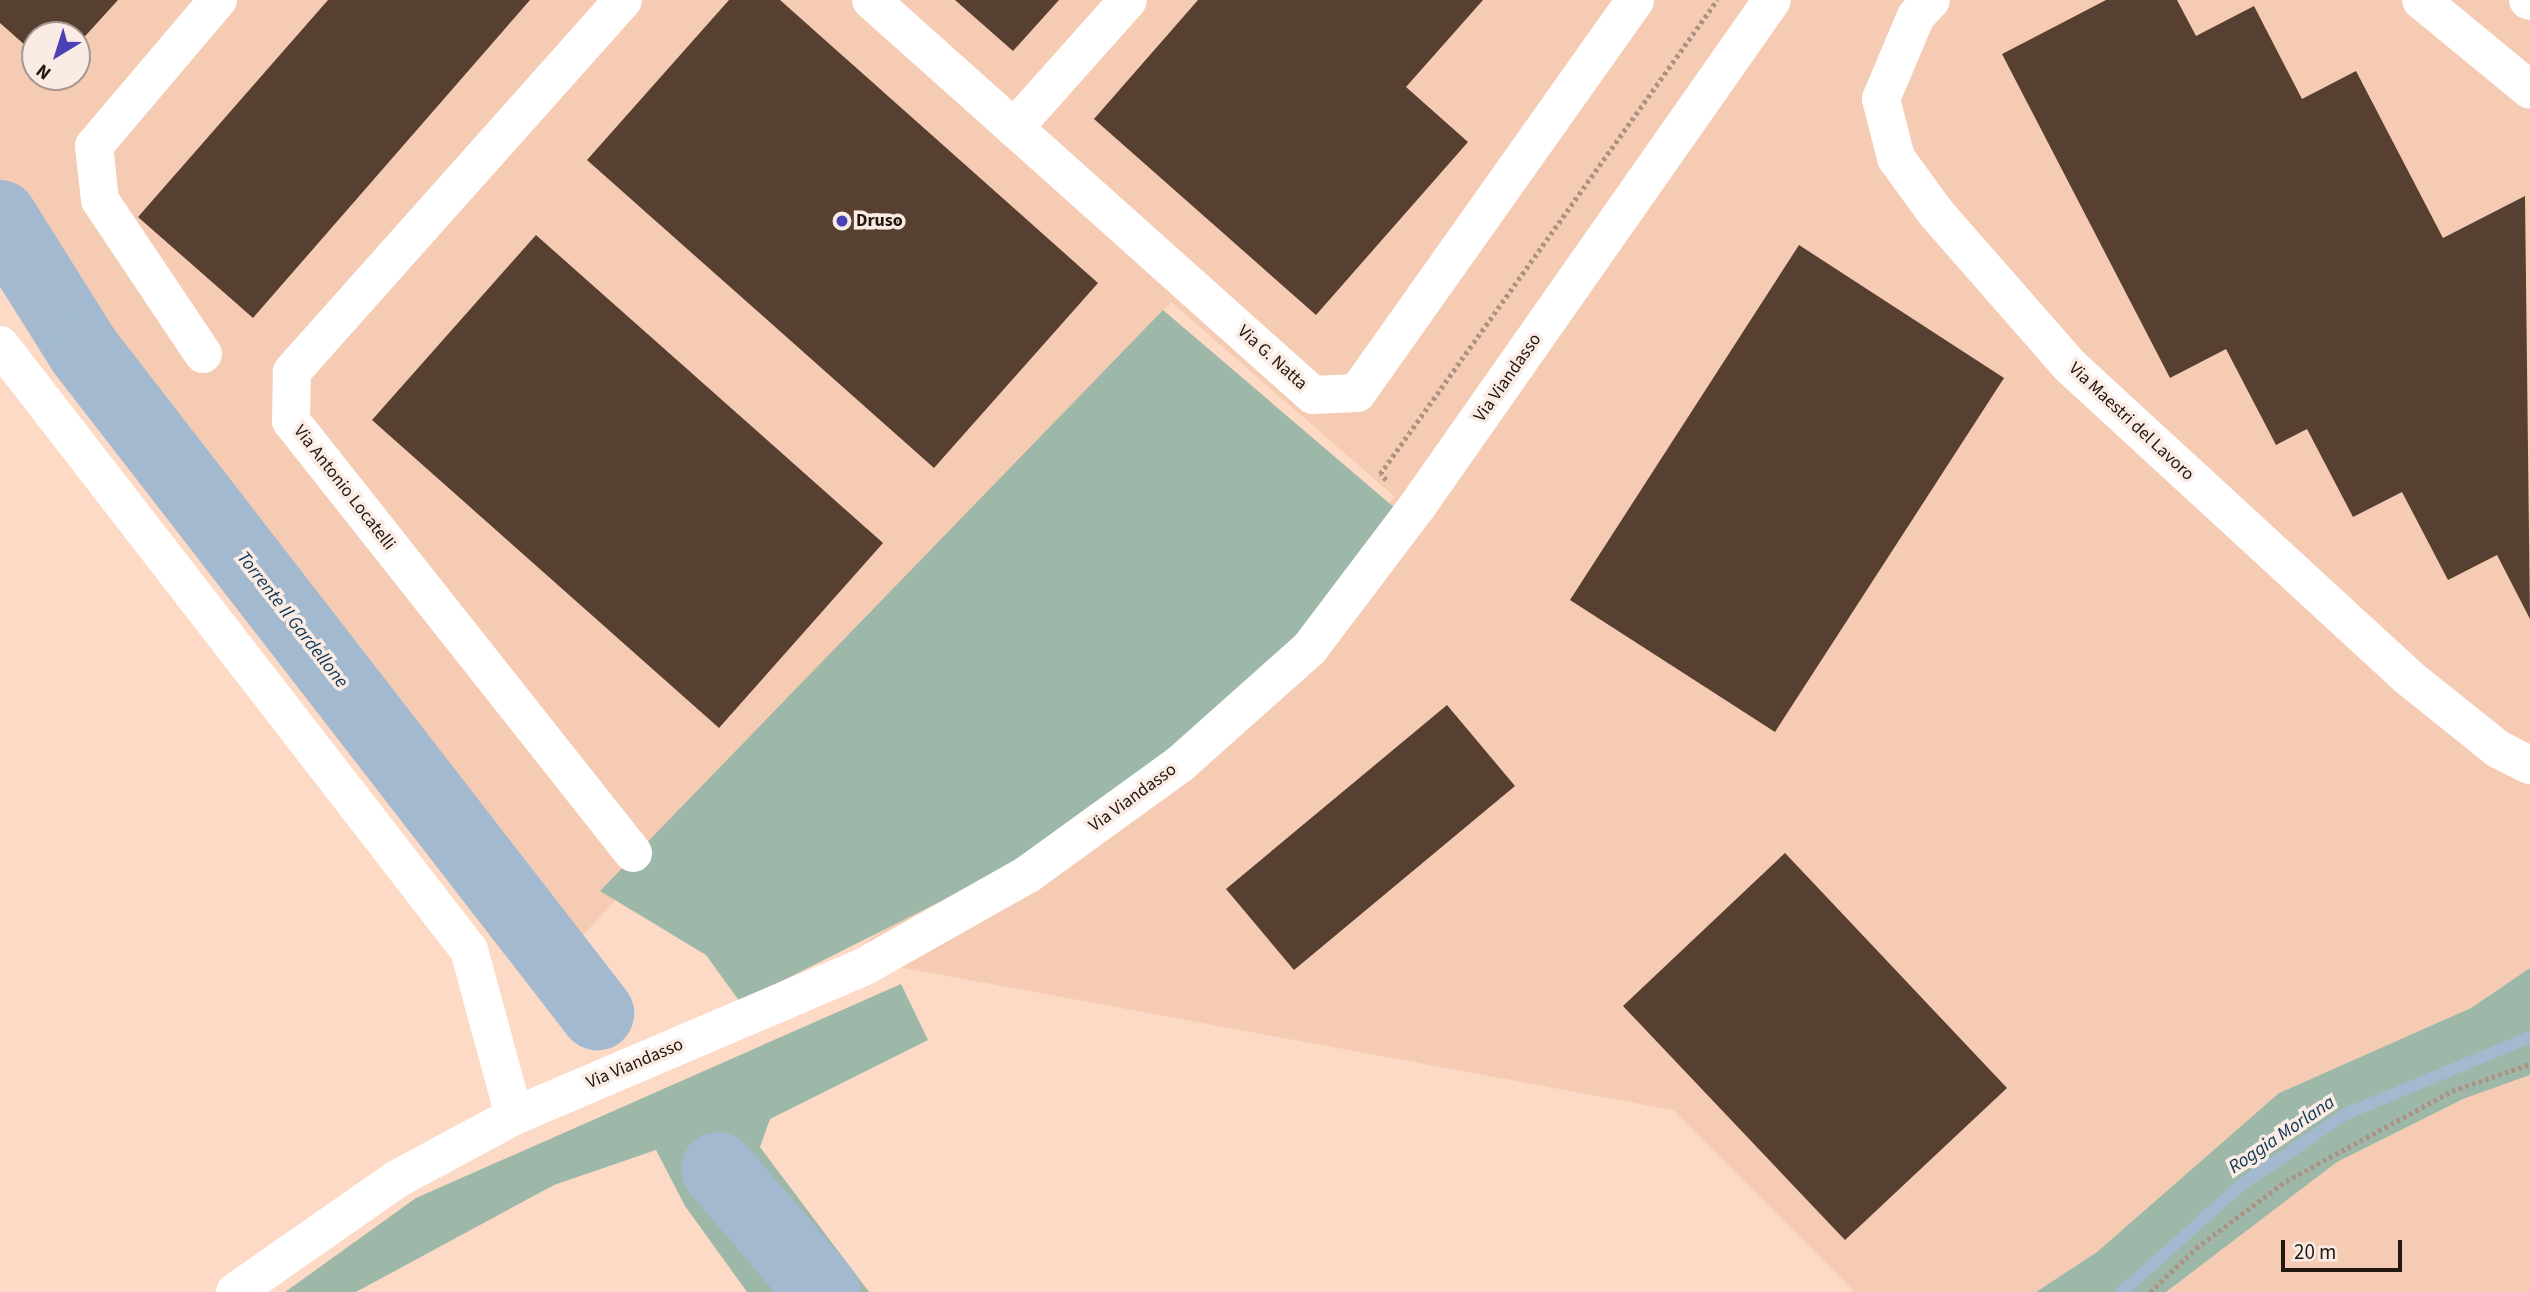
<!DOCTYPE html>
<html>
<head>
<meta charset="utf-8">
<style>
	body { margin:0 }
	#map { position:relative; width:2530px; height:1292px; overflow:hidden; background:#fddac6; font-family:"Source Sans 3",sans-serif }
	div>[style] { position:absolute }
	.built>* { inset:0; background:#f5cbb3 }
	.green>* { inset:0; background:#9db8a8 }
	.stream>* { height:12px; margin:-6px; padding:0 6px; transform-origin:6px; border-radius:6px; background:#a2b9cf }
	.river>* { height:74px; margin:-37px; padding:0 37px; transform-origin:37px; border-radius:37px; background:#a2b9cf }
	.building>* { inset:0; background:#573f31 }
	.path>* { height:4.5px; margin-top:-2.25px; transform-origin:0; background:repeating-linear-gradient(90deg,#ad9283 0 3.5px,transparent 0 7px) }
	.minor>* { height:38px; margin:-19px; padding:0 19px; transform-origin:19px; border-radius:19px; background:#fff }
	.dots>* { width:19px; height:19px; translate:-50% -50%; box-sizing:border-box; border:4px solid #faece4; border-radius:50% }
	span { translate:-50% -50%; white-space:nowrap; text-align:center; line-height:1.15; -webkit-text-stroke:7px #faece4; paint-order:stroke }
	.poi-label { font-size:18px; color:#241710; font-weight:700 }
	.left { translate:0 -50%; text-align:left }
	.street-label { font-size:18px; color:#241710 }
	.water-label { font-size:19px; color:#0e3655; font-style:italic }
	.north { position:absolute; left:21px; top:21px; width:70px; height:70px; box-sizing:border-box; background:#faece4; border:2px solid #a4978f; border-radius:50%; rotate:218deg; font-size:19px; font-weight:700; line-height:28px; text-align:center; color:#241710 }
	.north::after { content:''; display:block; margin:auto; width:24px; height:32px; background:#4a41b7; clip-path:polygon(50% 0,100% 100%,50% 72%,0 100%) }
	.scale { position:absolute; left:2281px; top:1240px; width:121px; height:32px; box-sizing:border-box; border:4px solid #241710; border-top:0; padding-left:9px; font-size:21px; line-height:24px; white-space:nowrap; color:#241710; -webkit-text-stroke:5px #faece4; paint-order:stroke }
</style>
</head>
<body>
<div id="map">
	<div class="built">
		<div style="clip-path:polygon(evenodd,0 0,2530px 0,2530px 968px,2471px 1008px,2279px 1093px,2097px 1252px,2036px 1292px,1855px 1292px,1673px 1110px,845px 957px,1149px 747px,1395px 497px,1171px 302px,571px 948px,111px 394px,0 231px,0 0,35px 35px,77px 35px,77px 77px,35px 77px,35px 35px)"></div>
		<div style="clip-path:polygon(2530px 1075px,2530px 1292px,2166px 1292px,2337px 1162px,2463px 1099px)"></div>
	</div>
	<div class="green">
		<div style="clip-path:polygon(1163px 310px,1403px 515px,1339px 593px,1210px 720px,1057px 843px,740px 1002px,706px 955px,600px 891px)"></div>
		<div style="clip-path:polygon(2530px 968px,2530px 1075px,2463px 1099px,2337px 1162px,2166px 1292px,2036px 1292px,2097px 1252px,2279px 1093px,2471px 1008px)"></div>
		<div style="clip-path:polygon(901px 984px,928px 1040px,770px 1119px,760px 1147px,869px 1292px,747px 1292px,685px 1206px,656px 1150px,554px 1185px,356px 1292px,285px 1292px,416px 1198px)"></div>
	</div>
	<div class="stream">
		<div style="left:2122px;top:1292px;width:160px;rotate:-42deg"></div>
		<div style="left:2241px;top:1185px;width:127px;rotate:-34.1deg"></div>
		<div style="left:2346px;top:1114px;width:199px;rotate:-22.7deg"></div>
	</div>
	<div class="river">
		<div style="left:0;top:217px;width:158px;rotate:57.9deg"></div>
		<div style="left:84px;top:351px;width:838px;rotate:52.23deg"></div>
		<div style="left:718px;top:1169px;width:162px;rotate:49.5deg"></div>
	</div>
	<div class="building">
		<div style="clip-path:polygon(0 0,118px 0,77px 45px,77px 35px,35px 35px,35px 54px,0 23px)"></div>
		<div style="clip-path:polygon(328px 0,530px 0,253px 318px,138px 217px)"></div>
		<div style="clip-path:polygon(729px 0,780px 0,1098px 283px,934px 468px,587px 160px)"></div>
		<div style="clip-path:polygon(955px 0,1059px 0,1013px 51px)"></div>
		<div style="clip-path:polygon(1198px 0,1483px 0,1406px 87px,1468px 142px,1316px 315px,1094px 119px)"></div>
		<div style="clip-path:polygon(2106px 0,2177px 0,2196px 36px,2254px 6px,2302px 99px,2356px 71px,2443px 238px,2525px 196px,2530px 619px,2497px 555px,2448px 580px,2402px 492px,2353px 517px,2307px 429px,2276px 445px,2226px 349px,2170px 378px,2002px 54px)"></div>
		<div style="clip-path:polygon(536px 235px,883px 543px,719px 728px,372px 420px)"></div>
		<div style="clip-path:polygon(1799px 245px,2004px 378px,1775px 732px,1570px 600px)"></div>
		<div style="clip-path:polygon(1447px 705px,1515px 786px,1294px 970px,1226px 889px)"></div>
		<div style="clip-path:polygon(1785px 853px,2007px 1088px,1845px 1240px,1623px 1006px)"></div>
	</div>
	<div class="path">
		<div style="left:1386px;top:480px;width:8px;rotate:-135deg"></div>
		<div style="left:1380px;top:474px;width:582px;rotate:-54.59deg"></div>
		<div style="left:2150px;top:1292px;width:64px;rotate:-43.7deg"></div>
		<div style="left:2196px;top:1248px;width:112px;rotate:-36.7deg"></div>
		<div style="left:2286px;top:1181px;width:189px;rotate:-28.5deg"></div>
		<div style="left:2452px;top:1091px;width:83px;rotate:-19.1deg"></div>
	</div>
	<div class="minor">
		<div style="left:623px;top:0;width:498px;rotate:131.7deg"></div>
		<div style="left:292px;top:372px;width:49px;rotate:91.2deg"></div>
		<div style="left:291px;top:421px;width:551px;rotate:51.63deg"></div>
		<div style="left:871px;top:0;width:593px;rotate:41.79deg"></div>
		<div style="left:1313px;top:395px;width:44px;rotate:-2.6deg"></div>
		<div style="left:1357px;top:393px;width:481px;rotate:-54.7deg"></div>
		<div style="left:1931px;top:0;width:22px;rotate:133deg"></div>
		<div style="left:1916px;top:16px;width:90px;rotate:112.9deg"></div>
		<div style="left:1881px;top:99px;width:61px;rotate:75.7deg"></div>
		<div style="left:1896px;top:158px;width:68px;rotate:54deg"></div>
		<div style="left:1936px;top:213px;width:203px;rotate:48.8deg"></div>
		<div style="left:2070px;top:366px;width:459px;rotate:42.6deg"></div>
		<div style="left:2408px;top:677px;width:115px;rotate:38.7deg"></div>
		<div style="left:2498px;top:749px;width:36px;rotate:27deg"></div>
		<div style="left:2421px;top:0;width:141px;rotate:39.5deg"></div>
		<div style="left:2528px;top:0;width:2px;rotate:27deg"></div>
		<div style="left:1014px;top:128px;width:171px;rotate:-48.3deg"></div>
		<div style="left:0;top:345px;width:765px;rotate:52.22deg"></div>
		<div style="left:469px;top:950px;width:172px;rotate:74.8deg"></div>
		<div style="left:203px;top:354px;width:185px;rotate:-123.8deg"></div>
		<div style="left:100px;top:200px;width:54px;rotate:-96.3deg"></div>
		<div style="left:94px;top:146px;width:192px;rotate:-49.7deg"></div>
		<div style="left:235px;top:1292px;width:198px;rotate:-34.9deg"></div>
		<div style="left:397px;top:1179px;width:133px;rotate:-28.3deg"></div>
		<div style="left:514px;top:1116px;width:382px;rotate:-23.1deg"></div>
		<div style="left:865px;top:966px;width:187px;rotate:-29.4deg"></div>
		<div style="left:1028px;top:874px;width:188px;rotate:-35.9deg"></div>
		<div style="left:1180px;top:764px;width:174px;rotate:-41.7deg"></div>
		<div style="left:1310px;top:648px;width:176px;rotate:-52.9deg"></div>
		<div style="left:1416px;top:508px;width:620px;rotate:-54.98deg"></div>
	</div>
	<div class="dots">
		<div style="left:842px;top:221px;background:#4a41b7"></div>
	</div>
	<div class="poi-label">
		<span class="left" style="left:856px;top:221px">Druso</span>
	</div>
	<div class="street-label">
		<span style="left:1272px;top:358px;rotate:42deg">Via G. Natta</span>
		<span style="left:1508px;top:378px;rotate:-55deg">Via Viandasso</span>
		<span style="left:2131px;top:422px;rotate:43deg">Via Maestri del Lavoro</span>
		<span style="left:344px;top:488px;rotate:52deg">Via Antonio Locatelli</span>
		<span style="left:1133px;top:798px;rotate:-36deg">Via Viandasso</span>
		<span style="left:635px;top:1064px;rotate:-23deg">Via Viandasso</span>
	</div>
	<div class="water-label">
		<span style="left:292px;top:620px;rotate:52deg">Torrente Il Gardellone</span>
		<span style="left:2282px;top:1135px;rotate:-34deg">Roggia Morlana</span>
	</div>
	<div class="north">N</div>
	<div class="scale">20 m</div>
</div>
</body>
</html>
